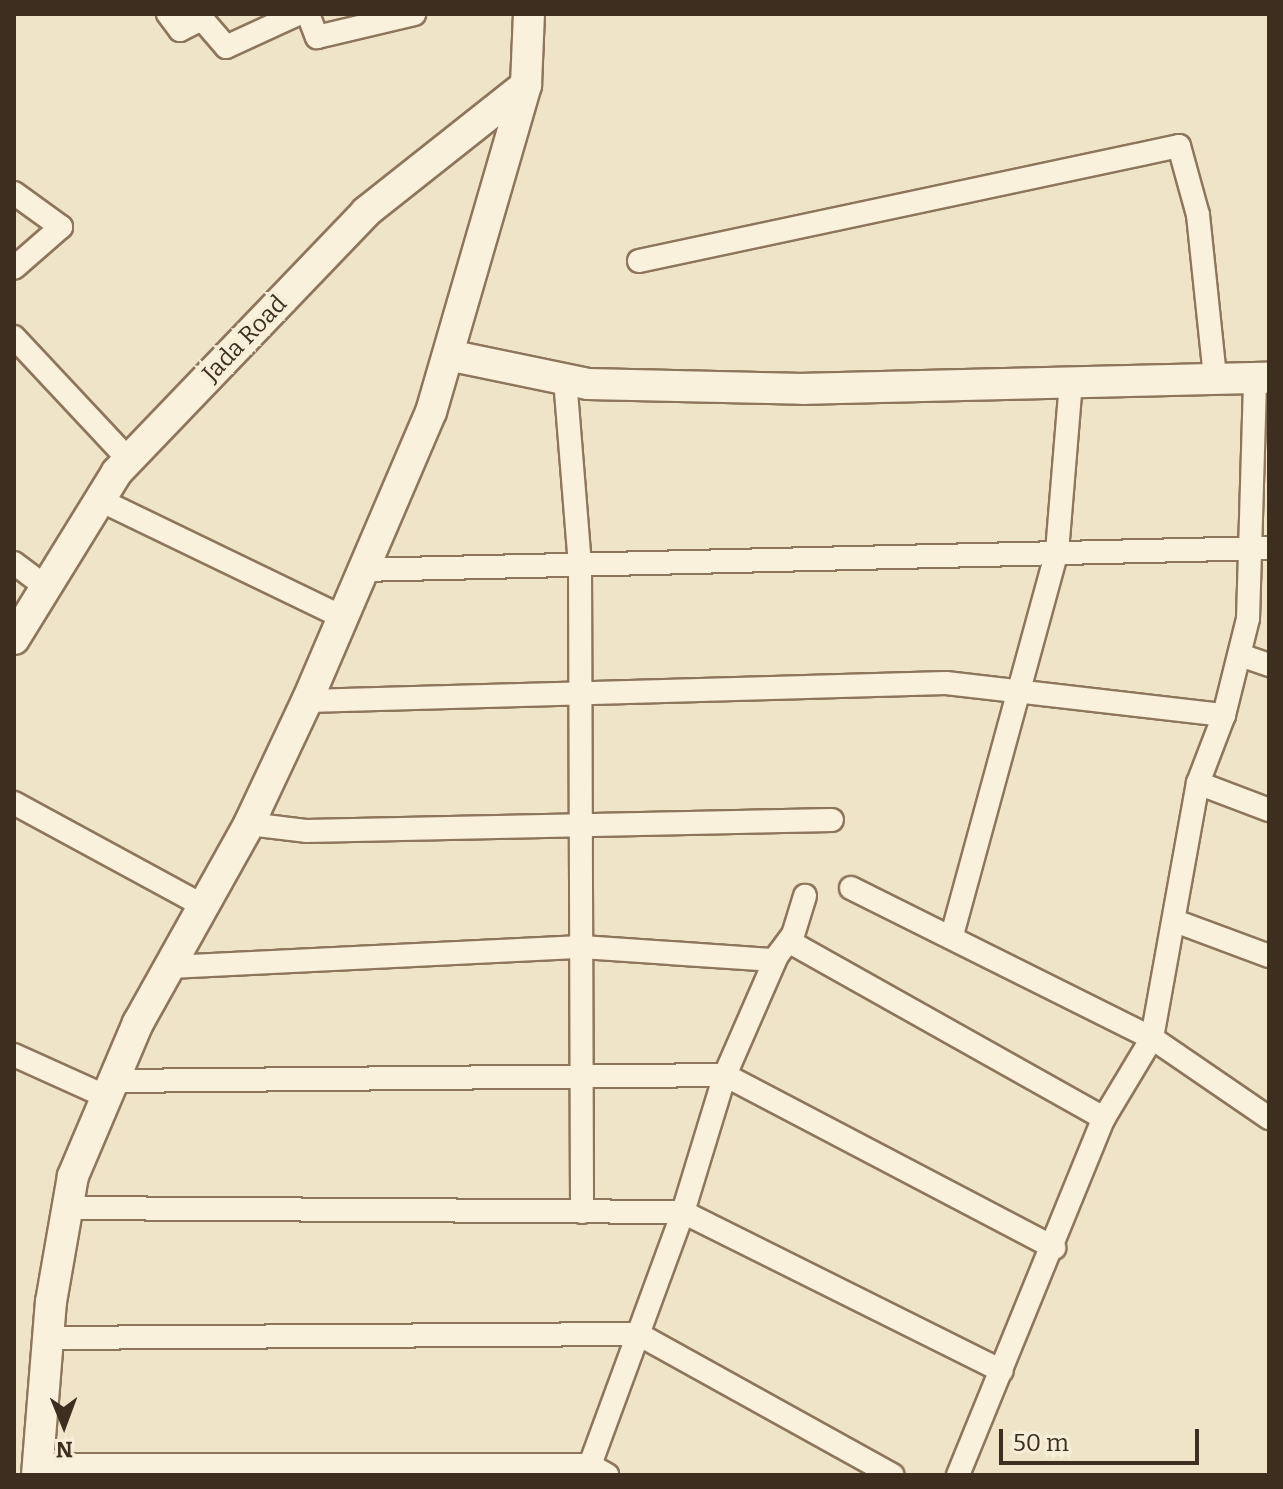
<!DOCTYPE html>
<html>
<head>
<meta charset="utf-8">
<style>
	body { margin:0 }
	#map { position:relative; width:1283px; height:1489px; overflow:hidden; background:#f0e4c8; font-family:Bitter,serif }
	div>[style] { position:absolute }
	.roads { filter:drop-shadow(2px 0 #8d765c) drop-shadow(-2px 0 #8d765c) drop-shadow(0 2px #8d765c) drop-shadow(0 -2px #8d765c) }
	.street>* { height:22px; margin:-11px; padding:0 11px; transform-origin:11px; border-radius:11px; background:#faf1dc }
	.secondary>* { height:30px; margin:-15px; padding:0 15px; transform-origin:15px; border-radius:15px; background:#faf1dc }
	span { translate:-50% -50%; white-space:nowrap; text-align:center; line-height:1.15; -webkit-text-stroke:7px #f7eed8; paint-order:stroke }
	.street-label { font-size:24px; color:#3d2e20 }
	.frame { position:absolute; inset:0; border:16px solid #3d2e20; pointer-events:none }
	.north { position:absolute; left:24px; top:1385px; width:80px; height:80px; -webkit-text-stroke:6px #f7eed8; paint-order:stroke; rotate:179deg; font-size:22px; font-weight:700; line-height:32px; text-align:center; color:#3d2e20 }
	.north::after { content:''; display:block; margin:auto; width:28px; height:36px; background:#3d2e20; clip-path:polygon(50% 0,100% 100%,50% 72%,0 100%) }
	.scale { position:absolute; left:999px; top:1429px; width:200px; height:36px; box-sizing:border-box; border:4px solid #3d2e20; border-top:0; padding-left:10px; font-size:24px; line-height:28px; white-space:nowrap; color:#3d2e20; -webkit-text-stroke:6px #f7eed8; paint-order:stroke }
</style>
</head>
<body>
<div id="map">
	<div class="roads">
		<div class="street">
			<div style="left:168px;top:14px;width:20px;rotate:53deg"></div>
			<div style="left:180px;top:30px;width:25px;rotate:-27deg"></div>
			<div style="left:202px;top:19px;width:37px;rotate:49deg"></div>
			<div style="left:226px;top:47px;width:79px;rotate:-24.6deg"></div>
			<div style="left:308px;top:14px;width:25px;rotate:69deg"></div>
			<div style="left:317px;top:37px;width:100px;rotate:-13.3deg"></div>
			<div style="left:14px;top:193px;width:58px;rotate:35.9deg"></div>
			<div style="left:61px;top:227px;width:62px;rotate:138.9deg"></div>
			<div style="left:639px;top:261px;width:552px;rotate:-12.02deg"></div>
			<div style="left:1179px;top:146px;width:72px;rotate:74.6deg"></div>
			<div style="left:1198px;top:215px;width:164px;rotate:84deg"></div>
			<div style="left:14px;top:337px;width:168px;rotate:46.9deg"></div>
			<div style="left:565px;top:379px;width:187px;rotate:85.4deg"></div>
			<div style="left:580px;top:565px;width:647px;rotate:89.82deg"></div>
			<div style="left:100px;top:500px;width:267px;rotate:25.8deg"></div>
			<div style="left:14px;top:563px;width:40px;rotate:37deg"></div>
			<div style="left:361px;top:570px;width:908px;rotate:-1.39deg"></div>
			<div style="left:1240px;top:655px;width:31px;rotate:19deg"></div>
			<div style="left:307px;top:701px;width:639px;rotate:-1.61deg"></div>
			<div style="left:946px;top:683px;width:280px;rotate:6.6deg"></div>
			<div style="left:1198px;top:783px;width:76px;rotate:20.8deg"></div>
			<div style="left:14px;top:803px;width:216px;rotate:28.5deg"></div>
			<div style="left:249px;top:824px;width:57px;rotate:7deg"></div>
			<div style="left:306px;top:831px;width:526px;rotate:-1.2deg"></div>
			<div style="left:851px;top:888px;width:336px;rotate:26.5deg"></div>
			<div style="left:1152px;top:1038px;width:142px;rotate:34.4deg"></div>
			<div style="left:1175px;top:921px;width:100px;rotate:20.4deg"></div>
			<div style="left:952px;top:935px;width:397px;rotate:-74.7deg"></div>
			<div style="left:1057px;top:552px;width:172px;rotate:-85.3deg"></div>
			<div style="left:790px;top:942px;width:360px;rotate:29.3deg"></div>
			<div style="left:170px;top:967px;width:412px;rotate:-2.8deg"></div>
			<div style="left:582px;top:947px;width:193px;rotate:3.9deg"></div>
			<div style="left:14px;top:1055px;width:102px;rotate:24.3deg"></div>
			<div style="left:114px;top:1081px;width:611px;rotate:-0.56deg"></div>
			<div style="left:725px;top:1075px;width:372px;rotate:27.7deg"></div>
			<div style="left:67px;top:1208px;width:616px;rotate:0.37deg"></div>
			<div style="left:683px;top:1212px;width:356px;rotate:26.5deg"></div>
			<div style="left:47px;top:1338px;width:591px;rotate:-0.39deg"></div>
			<div style="left:638px;top:1334px;width:291px;rotate:29deg"></div>
			<div style="left:37px;top:1465px;width:553px"></div>
			<div style="left:590px;top:1465px;width:20px;rotate:30deg"></div>
			<div style="left:590px;top:1465px;width:270px;rotate:-69.8deg"></div>
			<div style="left:683px;top:1212px;width:143px;rotate:-73deg"></div>
			<div style="left:725px;top:1075px;width:130px;rotate:-66.4deg"></div>
			<div style="left:777px;top:956px;width:26px;rotate:-53deg"></div>
			<div style="left:793px;top:935px;width:41px;rotate:-72.9deg"></div>
			<div style="left:958px;top:1475px;width:386px;rotate:-67.8deg"></div>
			<div style="left:1104px;top:1118px;width:93px;rotate:-59deg"></div>
			<div style="left:1152px;top:1038px;width:259px;rotate:-79.8deg"></div>
			<div style="left:1198px;top:783px;width:73px;rotate:-69.1deg"></div>
			<div style="left:1224px;top:715px;width:99px;rotate:-76deg"></div>
			<div style="left:1248px;top:619px;width:241px;rotate:-88.3deg"></div>
		</div>
		<div class="secondary">
			<div style="left:448px;top:355px;width:143px;rotate:11.7deg"></div>
			<div style="left:588px;top:384px;width:215px;rotate:1.3deg"></div>
			<div style="left:803px;top:389px;width:466px;rotate:-1.4deg"></div>
			<div style="left:14px;top:639px;width:196px;rotate:-58.3deg"></div>
			<div style="left:117px;top:472px;width:360px;rotate:-46.2deg"></div>
			<div style="left:366px;top:212px;width:204px;rotate:-38.4deg"></div>
			<div style="left:37px;top:1475px;width:174px;rotate:-85.4deg"></div>
			<div style="left:51px;top:1302px;width:128px;rotate:-80.1deg"></div>
			<div style="left:73px;top:1176px;width:166px;rotate:-67deg"></div>
			<div style="left:138px;top:1023px;width:228px;rotate:-60.8deg"></div>
			<div style="left:249px;top:824px;width:136px;rotate:-64.8deg"></div>
			<div style="left:307px;top:701px;width:314px;rotate:-66.8deg"></div>
			<div style="left:431px;top:412px;width:341px;rotate:-73.8deg"></div>
			<div style="left:526px;top:85px;width:71px;rotate:-87.6deg"></div>
		</div>
	</div>
	<div class="street-label">
		<span style="left:245px;top:339px;rotate:-46deg">Jada Road</span>
	</div>
	<div class="frame"></div>
	<div class="north">N</div>
	<div class="scale">50 m</div>
</div>
</body>
</html>
